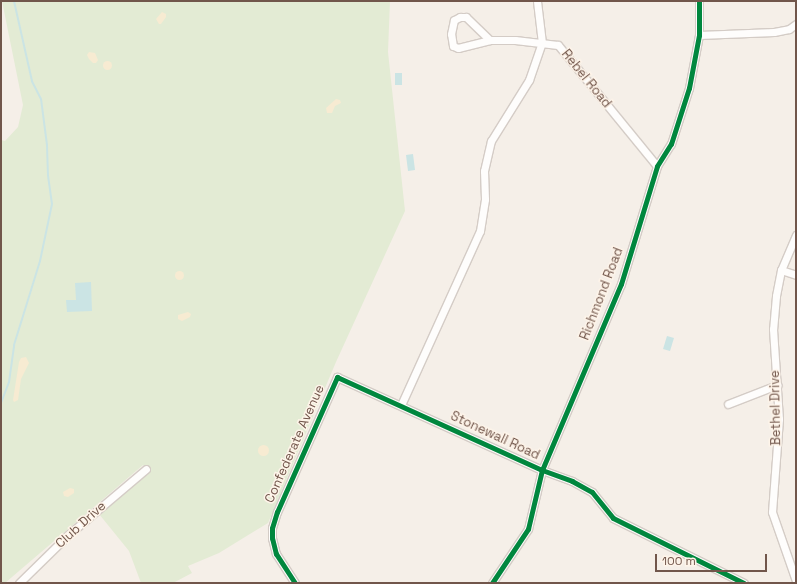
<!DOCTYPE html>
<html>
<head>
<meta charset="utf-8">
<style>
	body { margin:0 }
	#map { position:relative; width:797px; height:584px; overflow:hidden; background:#f5efe8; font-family:"Space Grotesk",sans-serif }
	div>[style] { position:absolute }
	.green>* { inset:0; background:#e3ebd4 }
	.sand>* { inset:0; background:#f7ebd2 }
	.round { border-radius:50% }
	.water>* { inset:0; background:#cbe4e4 }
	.stream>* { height:2px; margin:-1px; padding:0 1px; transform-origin:1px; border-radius:1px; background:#cbe4e4 }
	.roads { filter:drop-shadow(1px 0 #d4ccc6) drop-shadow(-1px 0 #d4ccc6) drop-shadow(0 1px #d4ccc6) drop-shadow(0 -1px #d4ccc6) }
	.minor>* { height:7px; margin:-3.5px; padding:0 3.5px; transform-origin:3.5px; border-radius:3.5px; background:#fefdfc }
	.cycleway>* { height:5px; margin:-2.5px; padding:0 2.5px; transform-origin:2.5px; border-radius:2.5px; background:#00873e }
	span { translate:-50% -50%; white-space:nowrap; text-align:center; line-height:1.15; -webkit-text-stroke:3px #fef4e9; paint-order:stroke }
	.street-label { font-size:13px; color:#71564b }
	.frame { position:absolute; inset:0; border:2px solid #71564b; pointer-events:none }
	.scale { position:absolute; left:655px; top:554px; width:112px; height:18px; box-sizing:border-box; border:2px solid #71564b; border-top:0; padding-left:5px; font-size:12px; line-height:14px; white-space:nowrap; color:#71564b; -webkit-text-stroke:3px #fef4e9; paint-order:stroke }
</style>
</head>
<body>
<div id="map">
	<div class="green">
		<div style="clip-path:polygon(2px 1px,390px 1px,388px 52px,405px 211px,336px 362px,268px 523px,219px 553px,188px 566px,192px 573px,173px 583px,141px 583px,129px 551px,99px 514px,149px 473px,143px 465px,5px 583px,1px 583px,1px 140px,5px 141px,18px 127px,23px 105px)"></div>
	</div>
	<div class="sand">
		<div style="clip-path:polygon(162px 12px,166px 14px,166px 17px,161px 24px,159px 24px,156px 19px)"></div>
		<div style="clip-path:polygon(89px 52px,95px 53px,98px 60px,96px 63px,93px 63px,89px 59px,87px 55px)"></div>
		<div class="round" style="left:102.5px;top:60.5px;width:9px;height:9px"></div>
		<div style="clip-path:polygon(336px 99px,340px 100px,341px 103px,335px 106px,332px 113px,327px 113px,326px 108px)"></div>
		<div class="round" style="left:174.5px;top:270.5px;width:9px;height:9px"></div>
		<div style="clip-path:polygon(188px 312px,191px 314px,190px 317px,182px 321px,178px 319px,178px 315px)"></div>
		<div style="clip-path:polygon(26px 357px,29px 363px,21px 379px,18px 400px,14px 402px,13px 400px,19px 362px,21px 358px)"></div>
		<div class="round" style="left:257.5px;top:444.5px;width:11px;height:11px"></div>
		<div style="clip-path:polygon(70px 488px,74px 489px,74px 493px,68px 497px,64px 496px,63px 492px)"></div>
	</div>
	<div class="water">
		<div style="clip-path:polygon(395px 73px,402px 73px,402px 85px,395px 85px)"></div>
		<div style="clip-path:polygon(413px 154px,415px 170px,408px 171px,406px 155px)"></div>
		<div style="clip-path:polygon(91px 282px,92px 311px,67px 312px,66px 300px,76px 300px,75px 283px)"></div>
		<div style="clip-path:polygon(667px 336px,674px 338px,670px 351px,663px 349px)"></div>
	</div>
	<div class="stream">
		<div style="left:1px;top:403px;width:22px;rotate:-69deg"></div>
		<div style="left:9px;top:382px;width:37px;rotate:-82deg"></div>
		<div style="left:14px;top:345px;width:88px;rotate:-72.8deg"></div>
		<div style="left:40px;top:261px;width:58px;rotate:-78.1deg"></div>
		<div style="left:52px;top:204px;width:29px;rotate:-98deg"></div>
		<div style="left:48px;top:175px;width:30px;rotate:-92deg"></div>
		<div style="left:47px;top:145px;width:46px;rotate:-97.4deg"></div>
		<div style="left:41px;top:99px;width:20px;rotate:-117deg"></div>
		<div style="left:32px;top:81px;width:82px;rotate:-102.7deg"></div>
	</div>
	<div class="roads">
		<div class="minor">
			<div style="left:699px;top:35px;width:75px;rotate:-2.3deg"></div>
			<div style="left:774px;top:32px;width:15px;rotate:-11deg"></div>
			<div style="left:789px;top:29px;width:9px;rotate:-36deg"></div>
			<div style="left:490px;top:40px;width:33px;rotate:166deg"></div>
			<div style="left:458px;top:48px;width:5px;rotate:-158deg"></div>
			<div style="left:453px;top:46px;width:12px;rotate:-99deg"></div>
			<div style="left:451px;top:34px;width:14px;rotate:-78deg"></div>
			<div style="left:454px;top:20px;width:7px;rotate:-27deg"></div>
			<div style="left:460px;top:17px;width:6px"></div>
			<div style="left:466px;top:17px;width:33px;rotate:44deg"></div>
			<div style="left:490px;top:40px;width:25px"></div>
			<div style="left:515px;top:40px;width:43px;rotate:6.6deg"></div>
			<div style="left:558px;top:45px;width:156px;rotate:50.7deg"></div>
			<div style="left:796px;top:235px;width:38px;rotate:113deg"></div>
			<div style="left:781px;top:270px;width:26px;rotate:101deg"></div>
			<div style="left:776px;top:296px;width:33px;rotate:95deg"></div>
			<div style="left:773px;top:329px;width:90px;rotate:86.2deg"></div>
			<div style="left:779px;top:419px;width:93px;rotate:94.3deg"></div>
			<div style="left:772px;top:512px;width:73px;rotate:70.8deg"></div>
			<div style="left:781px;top:270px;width:16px;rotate:18deg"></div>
			<div style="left:728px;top:404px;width:53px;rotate:-21.2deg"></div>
			<div style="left:401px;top:405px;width:191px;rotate:-65.6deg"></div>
			<div style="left:480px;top:231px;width:32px;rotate:-81deg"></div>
			<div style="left:485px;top:199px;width:28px;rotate:-92deg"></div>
			<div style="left:484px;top:171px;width:31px;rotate:-77deg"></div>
			<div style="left:491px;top:141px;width:72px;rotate:-58.1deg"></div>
			<div style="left:529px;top:80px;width:39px;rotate:-71deg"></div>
			<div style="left:542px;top:43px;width:42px;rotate:-96.8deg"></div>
			<div style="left:19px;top:583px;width:69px;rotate:-44.4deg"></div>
			<div style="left:68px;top:535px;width:102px;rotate:-40.2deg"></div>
			<div style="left:295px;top:583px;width:35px;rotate:-123deg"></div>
			<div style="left:276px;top:554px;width:16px;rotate:-104deg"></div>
			<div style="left:272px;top:538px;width:10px;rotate:-90deg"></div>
			<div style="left:272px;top:528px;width:17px;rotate:-73deg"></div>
			<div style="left:277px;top:512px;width:148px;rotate:-66deg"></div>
			<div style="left:337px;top:377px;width:225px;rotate:24.4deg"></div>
			<div style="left:542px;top:470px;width:32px;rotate:20deg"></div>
			<div style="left:572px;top:481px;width:23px;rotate:29deg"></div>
			<div style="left:592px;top:492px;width:33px;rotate:51deg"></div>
			<div style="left:613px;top:518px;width:146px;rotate:26.4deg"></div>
			<div style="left:492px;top:583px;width:65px;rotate:-56.3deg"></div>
			<div style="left:528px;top:529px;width:61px;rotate:-76.7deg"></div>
			<div style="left:542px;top:470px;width:202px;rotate:-67deg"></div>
			<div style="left:621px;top:284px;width:123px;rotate:-73deg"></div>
			<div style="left:657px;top:166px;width:26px;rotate:-58deg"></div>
			<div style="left:671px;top:144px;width:59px;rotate:-72.2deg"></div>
			<div style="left:689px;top:88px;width:54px;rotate:-79.3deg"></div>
			<div style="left:699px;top:35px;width:34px;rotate:-90deg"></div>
		</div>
	</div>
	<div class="cycleway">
		<div style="left:295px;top:583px;width:35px;rotate:-123deg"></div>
		<div style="left:276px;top:554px;width:16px;rotate:-104deg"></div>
		<div style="left:272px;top:538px;width:10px;rotate:-90deg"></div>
		<div style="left:272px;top:528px;width:17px;rotate:-73deg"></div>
		<div style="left:277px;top:512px;width:148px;rotate:-66deg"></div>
		<div style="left:337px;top:377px;width:225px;rotate:24.4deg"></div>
		<div style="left:542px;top:470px;width:32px;rotate:20deg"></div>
		<div style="left:572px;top:481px;width:23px;rotate:29deg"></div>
		<div style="left:592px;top:492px;width:33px;rotate:51deg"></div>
		<div style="left:613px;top:518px;width:146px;rotate:26.4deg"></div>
		<div style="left:492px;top:583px;width:65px;rotate:-56.3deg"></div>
		<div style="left:528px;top:529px;width:61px;rotate:-76.7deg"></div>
		<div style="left:542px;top:470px;width:202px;rotate:-67deg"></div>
		<div style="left:621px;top:284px;width:123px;rotate:-73deg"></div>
		<div style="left:657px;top:166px;width:26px;rotate:-58deg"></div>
		<div style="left:671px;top:144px;width:59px;rotate:-72.2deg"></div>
		<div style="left:689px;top:88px;width:54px;rotate:-79.3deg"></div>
		<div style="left:699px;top:35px;width:34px;rotate:-90deg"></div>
	</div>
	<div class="street-label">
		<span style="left:586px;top:79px;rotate:51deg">Rebel Road</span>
		<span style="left:602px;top:294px;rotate:-69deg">Richmond Road</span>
		<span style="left:776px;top:408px;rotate:-91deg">Bethel Drive</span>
		<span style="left:495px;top:436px;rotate:25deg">Stonewall Road</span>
		<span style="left:295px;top:444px;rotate:-66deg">Confederate Avenue</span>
		<span style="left:81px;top:525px;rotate:-42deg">Club Drive</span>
	</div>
	<div class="frame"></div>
	<div class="scale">100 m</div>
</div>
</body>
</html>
